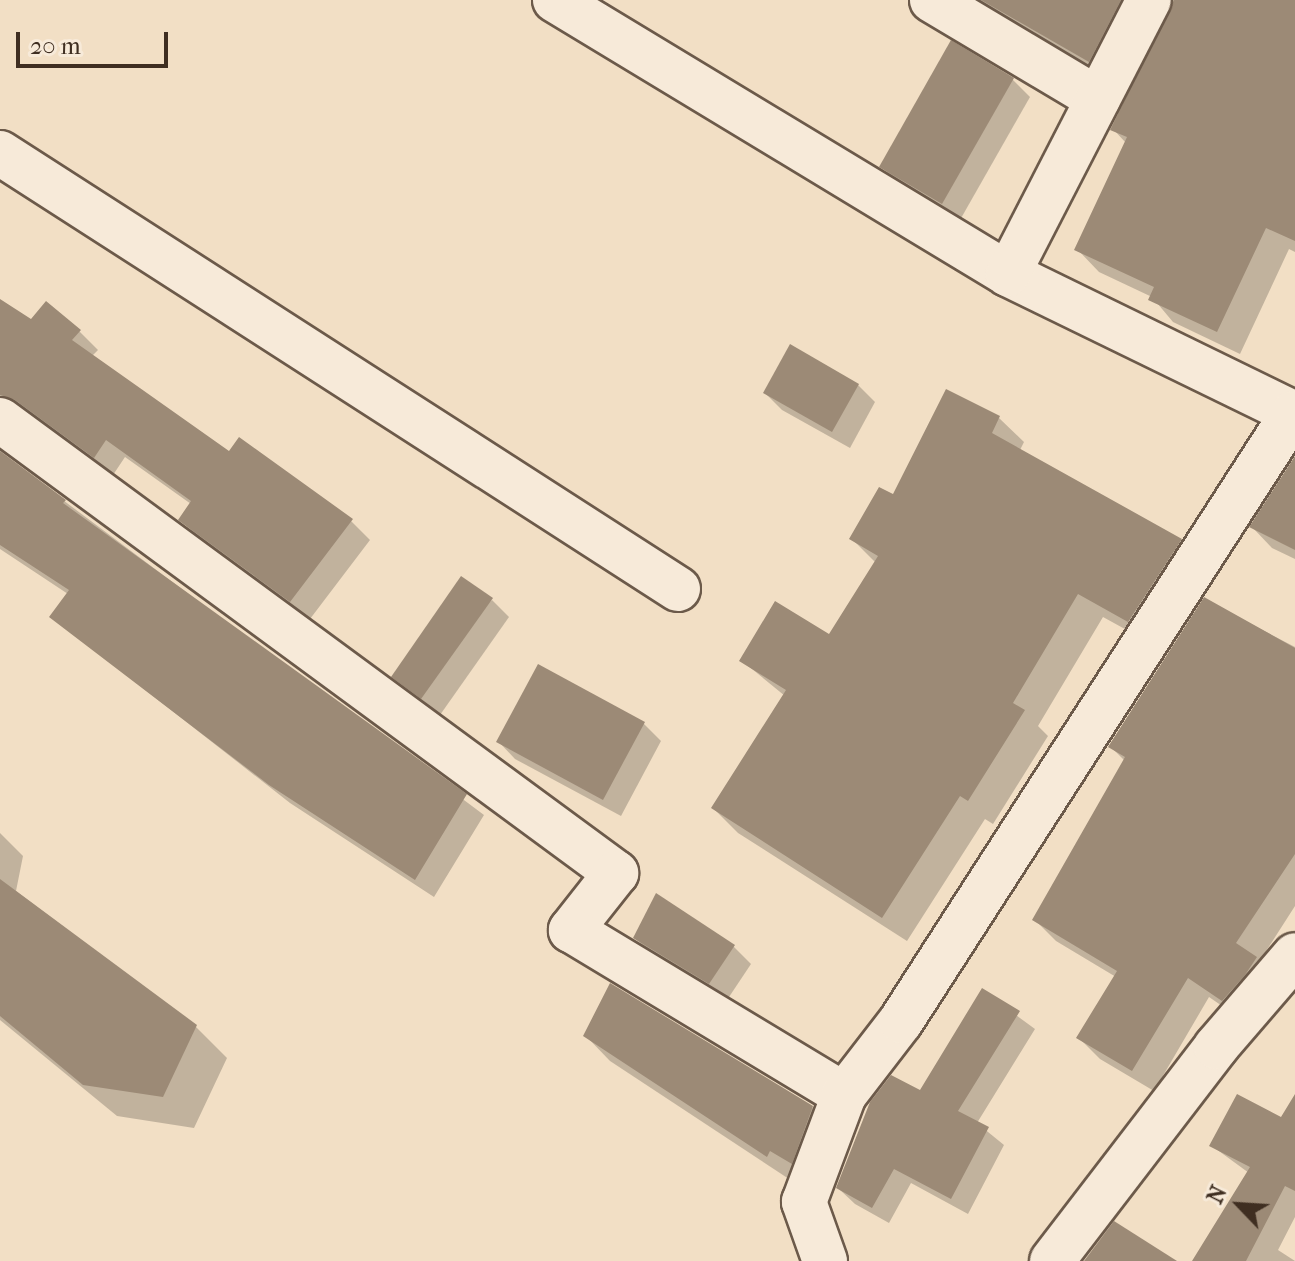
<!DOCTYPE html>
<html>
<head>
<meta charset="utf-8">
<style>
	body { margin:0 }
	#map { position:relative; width:1295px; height:1261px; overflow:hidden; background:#f2dfc5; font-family:"IM FELL French Canon",serif }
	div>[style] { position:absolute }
	.shadow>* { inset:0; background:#0003 }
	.building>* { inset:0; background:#9c8a76 }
	.roads { filter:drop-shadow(2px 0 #6c5a4a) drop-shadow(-2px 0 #6c5a4a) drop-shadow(0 2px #6c5a4a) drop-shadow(0 -2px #6c5a4a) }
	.minor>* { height:44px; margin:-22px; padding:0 22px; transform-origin:22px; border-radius:22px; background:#f7ead9 }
	.tertiary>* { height:44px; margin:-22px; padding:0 22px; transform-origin:22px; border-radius:22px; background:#f7ead9 }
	span { translate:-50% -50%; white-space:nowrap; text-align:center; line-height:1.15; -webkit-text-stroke:6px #f7ead9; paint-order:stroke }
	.north { position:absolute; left:1199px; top:1165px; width:80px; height:80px; -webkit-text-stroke:6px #f7ead9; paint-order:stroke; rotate:295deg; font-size:22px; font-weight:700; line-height:32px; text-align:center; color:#3f2e21 }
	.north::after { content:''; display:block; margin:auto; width:28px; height:36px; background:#3f2e21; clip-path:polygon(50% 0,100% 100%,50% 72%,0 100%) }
	.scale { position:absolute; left:16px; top:32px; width:152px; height:36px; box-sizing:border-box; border:4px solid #3f2e21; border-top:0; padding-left:10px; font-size:24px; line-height:28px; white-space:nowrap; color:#3f2e21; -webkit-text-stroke:6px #f7ead9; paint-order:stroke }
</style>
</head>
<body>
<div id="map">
	<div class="shadow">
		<div style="clip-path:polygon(980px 0,1163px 0,1112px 83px,997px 17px)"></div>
		<div style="clip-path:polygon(1172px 0,1295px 0,1295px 252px,1289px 249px,1240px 354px,1173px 322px,1152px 297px,1099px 272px,1077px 249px,1126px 143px,1113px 129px,1173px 12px)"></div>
		<div style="clip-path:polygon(1012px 79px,1030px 97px,960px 220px,898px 183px,881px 166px)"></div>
		<div style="clip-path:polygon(0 301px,31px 322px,79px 331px,98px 350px,92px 356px,229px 453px,351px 521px,370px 540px,310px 619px,199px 538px,180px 519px,191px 504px,125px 457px,113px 475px,24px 413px,0 426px)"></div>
		<div style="clip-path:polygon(858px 385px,875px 402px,850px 448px,782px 410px,765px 393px)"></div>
		<div style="clip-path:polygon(999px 418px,1024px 442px,1020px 450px,1181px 541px,1205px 565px,1154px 645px,1103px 617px,1038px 726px,1048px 736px,993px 824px,985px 819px,907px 941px,738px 833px,713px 808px,785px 696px,741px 660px,830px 637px,876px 563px,852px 539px,894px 497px)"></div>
		<div style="clip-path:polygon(0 453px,484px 815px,434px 897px,290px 803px,52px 617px,68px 594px,0 549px)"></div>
		<div style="clip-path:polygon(1295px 488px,1295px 559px,1272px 548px,1252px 527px)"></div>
		<div style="clip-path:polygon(492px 600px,509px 617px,440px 715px,394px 676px)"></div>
		<div style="clip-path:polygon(1205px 600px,1295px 647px,1295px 906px,1259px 962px,1276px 979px,1244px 1021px,1209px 997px,1154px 1091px,1100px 1059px,1079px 1038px,1116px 977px,1056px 941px,1035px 920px,1125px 761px,1110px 746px)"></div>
		<div style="clip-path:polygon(539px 666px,644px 724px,661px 741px,621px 816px,515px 759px,498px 741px)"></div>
		<div style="clip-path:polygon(0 833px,23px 856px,16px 891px,195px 1026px,227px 1058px,194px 1128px,117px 1116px,0 1020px)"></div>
		<div style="clip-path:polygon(635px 938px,734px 947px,751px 964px,727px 1000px,653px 955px)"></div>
		<div style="clip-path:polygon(983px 991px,1035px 1029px,977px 1123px,1004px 1145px,968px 1214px,911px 1183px,889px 1223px,855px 1204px,838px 1188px,920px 1093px)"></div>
		<div style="clip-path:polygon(585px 1035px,812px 1107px,837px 1133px,792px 1181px,610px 1061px)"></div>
		<div style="clip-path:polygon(1295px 1126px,1295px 1217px,1278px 1250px,1295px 1261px,1194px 1261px,1249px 1173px,1212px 1146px)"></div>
	</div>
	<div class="building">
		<div style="clip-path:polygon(981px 0,1121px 0,1089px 62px)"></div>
		<div style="clip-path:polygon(1174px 0,1295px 0,1295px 241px,1266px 228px,1217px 332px,1148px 300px,1154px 287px,1074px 250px,1127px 137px,1110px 130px)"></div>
		<div style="clip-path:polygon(951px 40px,1014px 78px,942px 204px,879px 167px)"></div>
		<div style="clip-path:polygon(0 299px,31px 319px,46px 301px,81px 330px,72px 340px,229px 451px,239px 437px,353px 519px,290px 602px,178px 520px,191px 501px,106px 440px,94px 458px,15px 400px,0 395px)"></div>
		<div style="clip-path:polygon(790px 344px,859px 384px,832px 432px,763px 393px)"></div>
		<div style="clip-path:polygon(946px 389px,1000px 416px,992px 433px,1182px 539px,1128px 622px,1078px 594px,1013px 703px,1025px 710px,968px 801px,960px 796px,882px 918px,711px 808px,786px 690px,739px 661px,775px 601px,829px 634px,878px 556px,849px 539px,879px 487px,893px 494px)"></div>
		<div style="clip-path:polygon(0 451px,66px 500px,63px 503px,467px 794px,415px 880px,269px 785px,49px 617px,69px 590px,0 545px)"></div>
		<div style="clip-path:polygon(1295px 456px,1295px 550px,1249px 527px)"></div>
		<div style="clip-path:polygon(461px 576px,493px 598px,421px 699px,391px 677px)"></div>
		<div style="clip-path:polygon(1204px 597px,1295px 648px,1295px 854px,1236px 943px,1257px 957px,1245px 975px,1222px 1001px,1188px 978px,1132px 1071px,1076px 1038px,1117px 971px,1032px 920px,1125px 757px,1108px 747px)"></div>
		<div style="clip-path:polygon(538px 664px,645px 722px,603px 800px,496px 742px)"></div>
		<div style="clip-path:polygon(0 879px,197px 1025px,163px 1097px,83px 1085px,0 1016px)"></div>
		<div style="clip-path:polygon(656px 893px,735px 945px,709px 984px,633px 938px)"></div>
		<div style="clip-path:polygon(610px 983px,813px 1106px,792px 1164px,770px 1151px,767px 1157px,583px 1036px)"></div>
		<div style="clip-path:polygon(982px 988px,1020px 1011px,958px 1111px,989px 1127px,951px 1199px,894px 1169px,872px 1208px,836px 1188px,870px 1102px,891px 1075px,920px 1090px)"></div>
		<div style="clip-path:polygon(1237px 1094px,1281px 1117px,1295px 1094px,1295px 1191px,1285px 1186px,1246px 1261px,1192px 1261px,1250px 1167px,1209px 1146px)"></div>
		<div style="clip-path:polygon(1114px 1221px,1177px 1261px,1084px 1261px)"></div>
	</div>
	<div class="roads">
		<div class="minor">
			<div style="left:555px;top:0;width:529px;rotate:31.17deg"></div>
			<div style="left:1008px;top:274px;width:319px;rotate:26deg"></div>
			<div style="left:932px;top:0;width:193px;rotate:30.8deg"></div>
			<div style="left:0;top:153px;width:806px;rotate:32.74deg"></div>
			<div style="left:1008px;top:274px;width:308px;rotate:-62.8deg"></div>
			<div style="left:0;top:420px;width:765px;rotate:36.33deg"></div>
			<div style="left:616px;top:873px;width:73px;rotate:128.3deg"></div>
			<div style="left:571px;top:930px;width:319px;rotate:31.1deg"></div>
			<div style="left:825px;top:1261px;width:63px;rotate:-109.6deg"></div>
			<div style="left:804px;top:1202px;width:114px;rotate:-69.5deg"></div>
			<div style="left:844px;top:1095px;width:93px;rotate:-52.4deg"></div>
			<div style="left:901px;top:1021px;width:723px;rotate:-57.19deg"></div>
		</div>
		<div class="tertiary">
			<div style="left:1052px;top:1261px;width:270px;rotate:-52.5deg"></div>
			<div style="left:1216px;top:1047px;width:121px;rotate:-49.3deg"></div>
		</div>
	</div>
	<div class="north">N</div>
	<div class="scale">20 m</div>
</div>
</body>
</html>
